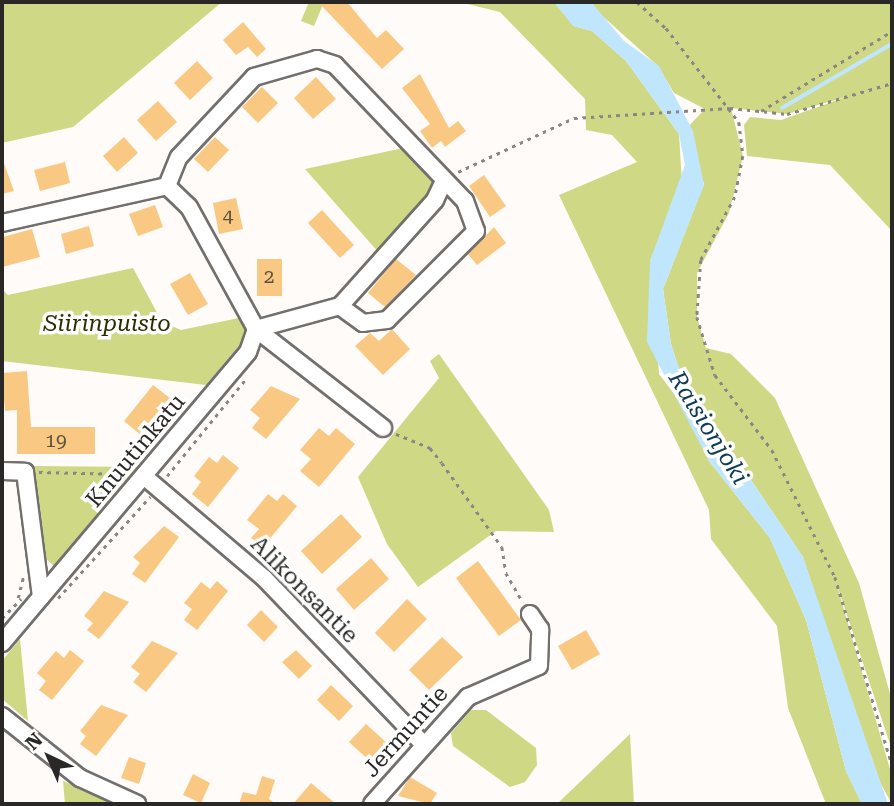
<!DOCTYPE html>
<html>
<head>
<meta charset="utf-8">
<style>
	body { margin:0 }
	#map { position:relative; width:894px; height:806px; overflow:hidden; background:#fefbf9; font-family:"Roboto Serif",serif }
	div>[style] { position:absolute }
	.green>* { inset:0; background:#cfd884 }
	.water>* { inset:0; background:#c0e6fe }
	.stream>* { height:3.5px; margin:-1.75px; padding:0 1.75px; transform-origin:1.75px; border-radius:1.75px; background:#c0e6fe }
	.building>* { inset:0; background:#f9c983 }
	.path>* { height:2.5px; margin-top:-1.25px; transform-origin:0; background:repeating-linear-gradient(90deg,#898786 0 3.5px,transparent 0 8.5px) }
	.roads { filter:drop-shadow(2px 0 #726f6d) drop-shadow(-2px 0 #726f6d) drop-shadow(0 2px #726f6d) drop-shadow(0 -2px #726f6d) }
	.minor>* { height:16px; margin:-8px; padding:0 8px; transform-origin:8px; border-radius:8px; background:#fff }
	span { translate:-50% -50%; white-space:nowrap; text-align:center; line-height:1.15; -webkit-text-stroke:7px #fff; paint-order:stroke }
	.number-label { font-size:19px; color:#5d503e }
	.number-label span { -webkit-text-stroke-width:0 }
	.park-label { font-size:23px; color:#2a2d00; font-style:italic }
	.street-label { font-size:23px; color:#292827 }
	.water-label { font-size:24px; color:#0d3b53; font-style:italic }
	.frame { position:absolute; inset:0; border:4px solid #292827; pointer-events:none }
	.north { position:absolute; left:14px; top:722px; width:70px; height:70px; -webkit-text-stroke:5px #fff; paint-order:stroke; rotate:316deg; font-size:19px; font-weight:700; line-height:28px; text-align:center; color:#292827 }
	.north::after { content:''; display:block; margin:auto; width:24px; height:32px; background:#292827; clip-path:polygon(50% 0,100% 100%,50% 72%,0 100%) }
</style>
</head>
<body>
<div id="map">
	<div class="green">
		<div style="clip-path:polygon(2px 2px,222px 2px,73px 127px,2px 143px)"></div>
		<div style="clip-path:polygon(309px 2px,324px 2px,314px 26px,301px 21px)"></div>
		<div style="clip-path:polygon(459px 2px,554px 2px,574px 26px,592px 31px,626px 61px,679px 134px,682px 184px,650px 261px,659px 374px,684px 407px,709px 461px,770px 538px,806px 620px,846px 771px,862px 804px,826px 804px,788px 708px,777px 626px,711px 539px,709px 510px,559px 195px,637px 162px,612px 135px,586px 130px,585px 99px,500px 12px)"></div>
		<div style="clip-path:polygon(587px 2px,892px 2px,892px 231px,830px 165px,747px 156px,744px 125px,750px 117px,781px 120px,849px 96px,787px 114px,731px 108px,743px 156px,729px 213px,697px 273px,697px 317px,706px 348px,731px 354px,775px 398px,859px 583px,892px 701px,892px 750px,836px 582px,892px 776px,892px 804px,871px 766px,803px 557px,682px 378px,671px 344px,663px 289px,704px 184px,685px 130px,705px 109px,674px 93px,658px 66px)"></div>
		<div style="clip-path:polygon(408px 147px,434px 180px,433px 190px,380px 254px,305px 169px)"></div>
		<div style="clip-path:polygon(133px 268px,162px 322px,181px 330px,239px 318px,248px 335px,206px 385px,2px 361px,2px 289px,8px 295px)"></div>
		<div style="clip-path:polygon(439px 354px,549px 510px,554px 532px,496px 531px,418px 587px,387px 544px,358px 477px,439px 378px,430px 361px)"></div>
		<div style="clip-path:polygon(34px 466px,138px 467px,55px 567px,42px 555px)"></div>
		<div style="clip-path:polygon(20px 639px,28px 721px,2px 699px,2px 661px)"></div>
		<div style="clip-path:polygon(471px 710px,486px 710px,536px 748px,537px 765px,525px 782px,510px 787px,453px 746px,451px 733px)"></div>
		<div style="clip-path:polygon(630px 734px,634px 804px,557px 804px)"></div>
		<div style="clip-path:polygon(63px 781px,116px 804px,65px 804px)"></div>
	</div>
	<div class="water">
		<div style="clip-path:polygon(554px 2px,592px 3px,624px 41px,659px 66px,693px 131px,704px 185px,663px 289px,671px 344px,682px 378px,803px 557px,888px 804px,862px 804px,846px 771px,806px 620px,770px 538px,709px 461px,647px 342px,650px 261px,685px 165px,679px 134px,626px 61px,592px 31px,573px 26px)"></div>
	</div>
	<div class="stream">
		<div style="left:782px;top:108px;width:127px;rotate:-30.2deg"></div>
	</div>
	<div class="building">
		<div style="clip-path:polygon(318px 2px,347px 2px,377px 38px,386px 30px,404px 49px,382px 69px)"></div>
		<div style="clip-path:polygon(243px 22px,266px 49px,257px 57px,248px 47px,236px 55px,223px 40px)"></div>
		<div style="clip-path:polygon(197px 61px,213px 78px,190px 100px,174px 83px)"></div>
		<div style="clip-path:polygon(420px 74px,449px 128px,458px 121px,466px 131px,445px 147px,441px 141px,432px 148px,420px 131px,430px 124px,402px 88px)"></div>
		<div style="clip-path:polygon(316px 77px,336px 99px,313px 119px,294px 98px)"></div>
		<div style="clip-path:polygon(262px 87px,278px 103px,258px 123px,242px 107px)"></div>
		<div style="clip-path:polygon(158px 101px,177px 122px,156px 141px,137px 120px)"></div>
		<div style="clip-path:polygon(124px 137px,138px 153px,117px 172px,103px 156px)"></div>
		<div style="clip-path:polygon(215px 137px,229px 150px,208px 172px,194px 159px)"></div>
		<div style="clip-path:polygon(2px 158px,14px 191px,2px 194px)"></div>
		<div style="clip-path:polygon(65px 162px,70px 183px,40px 191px,34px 170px)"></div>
		<div style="clip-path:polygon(484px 175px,506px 206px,490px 217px,469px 186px)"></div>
		<div style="clip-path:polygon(236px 198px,243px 229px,219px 234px,213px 203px)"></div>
		<div style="clip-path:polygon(155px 205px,163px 227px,138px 236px,129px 214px)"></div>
		<div style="clip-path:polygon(322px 210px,354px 245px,340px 258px,308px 223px)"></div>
		<div style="clip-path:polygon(89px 226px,94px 246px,66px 254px,61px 234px)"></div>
		<div style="clip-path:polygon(494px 227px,506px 243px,477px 265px,468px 254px)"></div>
		<div style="clip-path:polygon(32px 229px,40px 257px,2px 267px,3px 237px)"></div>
		<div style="clip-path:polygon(257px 259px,282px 259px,282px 296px,257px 296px)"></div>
		<div style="clip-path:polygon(396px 259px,416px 275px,385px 307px,368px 293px)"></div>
		<div style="clip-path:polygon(190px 273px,208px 304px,188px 315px,170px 284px)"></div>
		<div style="clip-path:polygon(392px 329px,410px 349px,383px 375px,355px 346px,370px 333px,379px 341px)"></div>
		<div style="clip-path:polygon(27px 371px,31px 427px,95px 427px,95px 454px,17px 454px,17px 410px,5px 411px,2px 373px)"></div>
		<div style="clip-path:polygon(153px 385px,171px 399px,142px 436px,124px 421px)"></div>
		<div style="clip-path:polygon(271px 386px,300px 399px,266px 439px,252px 428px,260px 418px,250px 410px)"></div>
		<div style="clip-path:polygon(319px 428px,329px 436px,336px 428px,355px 444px,319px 487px,300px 471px,311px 459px,300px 450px)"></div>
		<div style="clip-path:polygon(223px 455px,239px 468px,208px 507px,192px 494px,201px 482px,194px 476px,209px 457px,217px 463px)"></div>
		<div style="clip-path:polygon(268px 494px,277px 501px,283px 494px,297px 506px,263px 547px,251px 538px,259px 529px,247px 520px)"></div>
		<div style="clip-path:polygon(341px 514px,362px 537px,322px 574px,301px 551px)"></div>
		<div style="clip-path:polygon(164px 526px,179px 537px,145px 583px,132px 574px,140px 563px,133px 557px)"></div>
		<div style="clip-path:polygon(371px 558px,389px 579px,354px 610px,336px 589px)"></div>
		<div style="clip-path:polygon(478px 561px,521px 620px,499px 636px,456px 578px)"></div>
		<div style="clip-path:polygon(217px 581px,228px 591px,197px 630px,184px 620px,192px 609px,184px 603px,201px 582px,210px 589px)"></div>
		<div style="clip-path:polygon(104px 591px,129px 602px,99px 639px,87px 630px,93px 623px,84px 616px)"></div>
		<div style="clip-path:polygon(407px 599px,427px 619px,394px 652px,375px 633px)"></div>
		<div style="clip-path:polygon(261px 610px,278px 627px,264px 642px,247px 625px)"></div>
		<div style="clip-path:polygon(586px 630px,600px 654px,572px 670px,558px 646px)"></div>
		<div style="clip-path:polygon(442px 637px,463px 657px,429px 690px,409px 670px)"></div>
		<div style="clip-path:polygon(152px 641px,178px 653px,146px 692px,133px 682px,140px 674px,131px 667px)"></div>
		<div style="clip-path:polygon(70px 650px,84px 661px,52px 700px,39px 690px,46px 681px,37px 673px,56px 651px,64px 658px)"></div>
		<div style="clip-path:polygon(296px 650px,312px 666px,299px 679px,282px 662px)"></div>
		<div style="clip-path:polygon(331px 685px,353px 706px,339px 721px,317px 700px)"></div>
		<div style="clip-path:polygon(101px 705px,128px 715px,96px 756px,80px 744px,86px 736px,80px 731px)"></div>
		<div style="clip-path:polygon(366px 724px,387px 743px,371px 762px,349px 742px)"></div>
		<div style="clip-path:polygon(129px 757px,146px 763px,139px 784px,121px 778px)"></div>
		<div style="clip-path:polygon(193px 774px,210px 783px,201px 803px,183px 795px)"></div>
		<div style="clip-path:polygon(262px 776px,275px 780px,269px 799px,276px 804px,239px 804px,243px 792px,256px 795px)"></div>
		<div style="clip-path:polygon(410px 777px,437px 793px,430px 804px,398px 796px)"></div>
		<div style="clip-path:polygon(311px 783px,336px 804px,293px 804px)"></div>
	</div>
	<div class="path">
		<div style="left:637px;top:2px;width:39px;rotate:42deg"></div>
		<div style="left:666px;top:28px;width:119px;rotate:52.2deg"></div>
		<div style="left:739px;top:122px;width:34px;rotate:83deg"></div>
		<div style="left:743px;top:156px;width:42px;rotate:101deg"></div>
		<div style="left:735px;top:197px;width:72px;rotate:118.4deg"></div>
		<div style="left:701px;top:260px;width:57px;rotate:94deg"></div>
		<div style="left:697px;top:317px;width:61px;rotate:72.8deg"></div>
		<div style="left:715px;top:375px;width:94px;rotate:52.8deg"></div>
		<div style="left:772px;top:450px;width:142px;rotate:63.6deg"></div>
		<div style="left:835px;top:577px;width:196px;rotate:73.1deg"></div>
		<div style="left:761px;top:111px;width:153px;rotate:-31.4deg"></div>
		<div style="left:458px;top:172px;width:128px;rotate:-25deg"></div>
		<div style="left:574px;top:118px;width:156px;rotate:-3.7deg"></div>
		<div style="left:730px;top:108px;width:57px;rotate:6deg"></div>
		<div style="left:787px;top:114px;width:109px;rotate:-16.4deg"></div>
		<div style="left:396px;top:434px;width:37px;rotate:22deg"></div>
		<div style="left:430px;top:448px;width:19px;rotate:51deg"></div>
		<div style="left:442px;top:463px;width:103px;rotate:54.5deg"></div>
		<div style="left:502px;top:547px;width:26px;rotate:81deg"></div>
		<div style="left:506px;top:573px;width:34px;rotate:60deg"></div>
		<div style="left:39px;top:472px;width:88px;rotate:1.3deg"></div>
		<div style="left:167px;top:476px;width:124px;rotate:-50.9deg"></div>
		<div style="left:18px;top:598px;width:21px;rotate:-76deg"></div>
		<div style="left:58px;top:598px;width:137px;rotate:-47.7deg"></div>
		<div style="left:2px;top:618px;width:27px;rotate:-45deg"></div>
	</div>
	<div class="roads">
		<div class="minor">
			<div style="left:167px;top:186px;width:31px;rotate:-68deg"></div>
			<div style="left:179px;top:157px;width:110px;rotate:-46.8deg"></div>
			<div style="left:254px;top:77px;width:66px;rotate:-15.9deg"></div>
			<div style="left:317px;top:59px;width:19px;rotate:18deg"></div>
			<div style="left:335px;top:65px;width:188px;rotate:46.3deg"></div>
			<div style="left:465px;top:201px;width:32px;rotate:70deg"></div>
			<div style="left:476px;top:231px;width:126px;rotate:135deg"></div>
			<div style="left:387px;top:320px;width:24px;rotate:173deg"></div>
			<div style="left:363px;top:323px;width:29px;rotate:-144deg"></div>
			<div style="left:2px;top:223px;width:169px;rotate:-12.6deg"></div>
			<div style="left:167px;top:186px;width:30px;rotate:44deg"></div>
			<div style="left:189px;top:207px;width:139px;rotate:61.2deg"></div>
			<div style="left:256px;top:329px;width:24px;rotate:109deg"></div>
			<div style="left:248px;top:352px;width:381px;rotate:130.2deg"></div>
			<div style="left:256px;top:329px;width:87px;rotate:-15.3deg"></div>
			<div style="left:340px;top:306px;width:142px;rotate:-48.1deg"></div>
			<div style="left:435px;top:200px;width:19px;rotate:-65deg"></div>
			<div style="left:256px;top:329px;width:161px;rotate:37.9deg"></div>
			<div style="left:2px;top:471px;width:23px;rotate:2deg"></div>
			<div style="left:25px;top:472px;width:126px;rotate:82.7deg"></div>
			<div style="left:146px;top:478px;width:155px;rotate:40.3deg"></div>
			<div style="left:264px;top:578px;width:228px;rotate:46.2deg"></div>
			<div style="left:2px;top:716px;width:100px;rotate:38.5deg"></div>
			<div style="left:80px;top:778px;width:63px;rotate:24.5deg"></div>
			<div style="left:372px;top:804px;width:144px;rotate:-48.1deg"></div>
			<div style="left:468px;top:697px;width:77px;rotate:-23.6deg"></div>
			<div style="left:539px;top:666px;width:37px;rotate:-88deg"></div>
			<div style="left:540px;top:629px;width:18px;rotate:-124deg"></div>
		</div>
	</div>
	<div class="number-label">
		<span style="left:228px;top:216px">4</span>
		<span style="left:269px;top:277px">2</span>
		<span style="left:56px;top:441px">19</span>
	</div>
	<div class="park-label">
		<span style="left:107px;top:324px">Siirinpuisto</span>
	</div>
	<div class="street-label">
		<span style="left:136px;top:451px;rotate:-50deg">Knuutinkatu</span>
		<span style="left:304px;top:590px;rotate:45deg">Alikonsantie</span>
		<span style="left:406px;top:732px;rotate:-48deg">Jermuntie</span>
	</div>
	<div class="water-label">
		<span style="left:708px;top:428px;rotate:58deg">Raisionjoki</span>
	</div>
	<div class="frame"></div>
	<div class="north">N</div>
</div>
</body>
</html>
